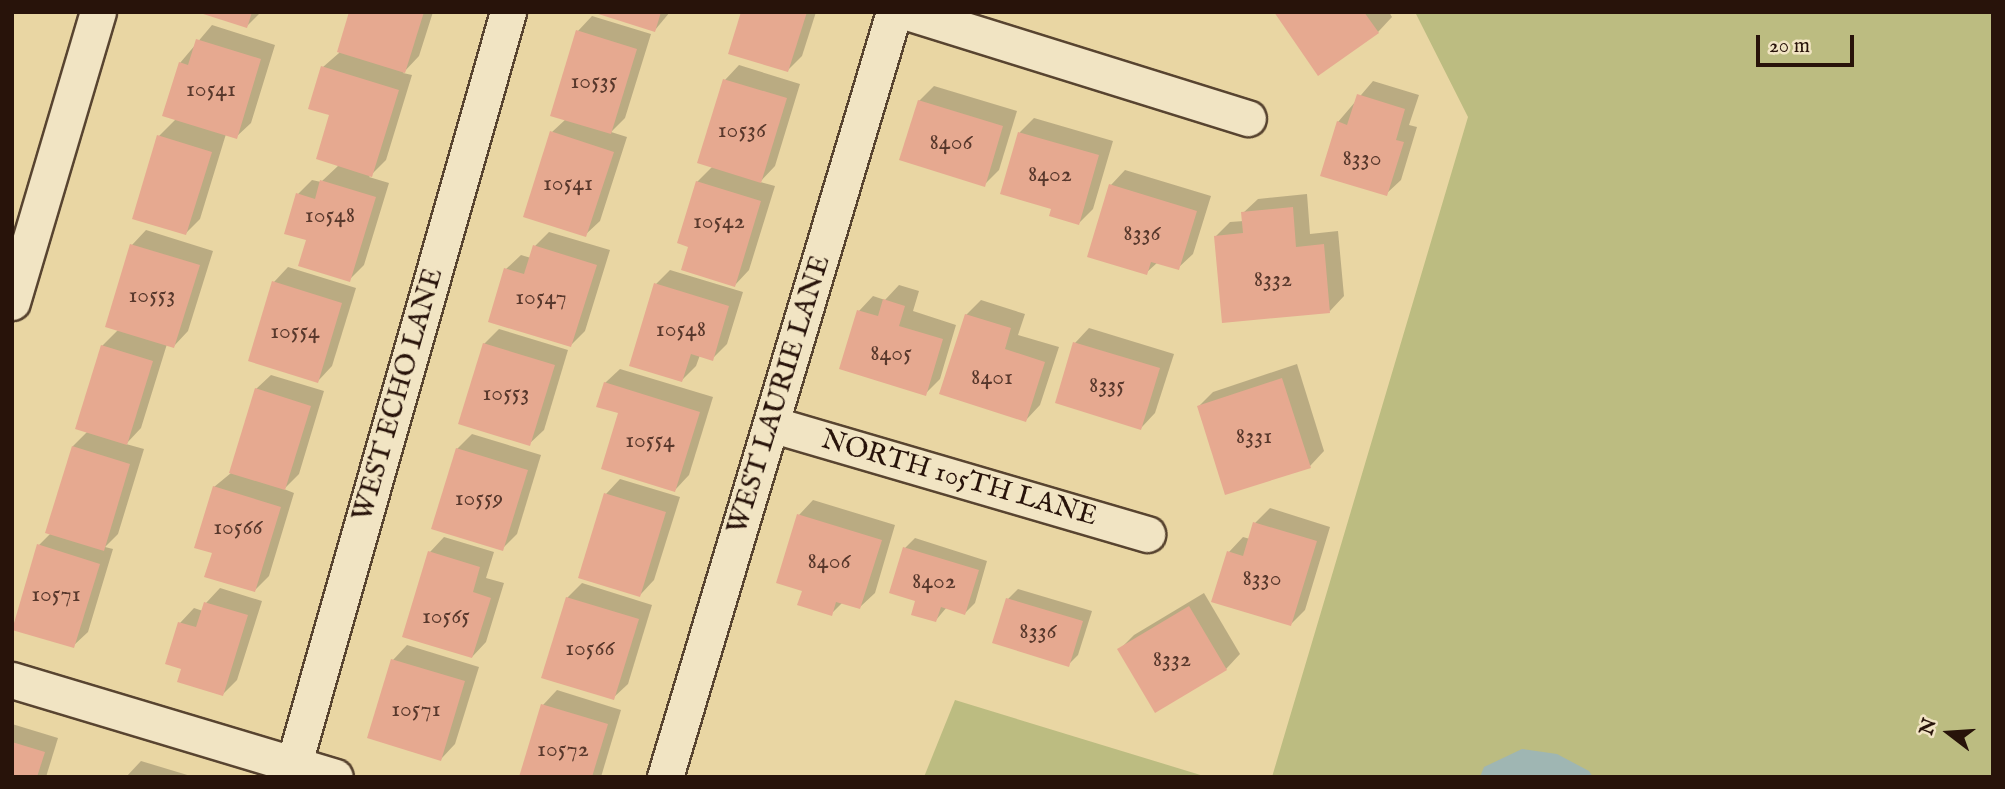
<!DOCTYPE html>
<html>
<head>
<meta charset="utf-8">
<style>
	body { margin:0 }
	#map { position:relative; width:2005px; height:789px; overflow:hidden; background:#e9d6a3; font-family:"IM FELL English",serif }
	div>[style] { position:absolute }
	.green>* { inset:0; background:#bcbc81 }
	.water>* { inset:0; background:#9fb6b3 }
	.shadow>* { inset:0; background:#0003 }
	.building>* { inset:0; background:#e6a990 }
	.roads { filter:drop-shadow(2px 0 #584430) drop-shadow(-2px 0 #584430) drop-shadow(0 2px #584430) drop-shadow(0 -2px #584430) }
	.minor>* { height:35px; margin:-17.5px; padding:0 17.5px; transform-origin:17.5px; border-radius:17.5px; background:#f1e4c3 }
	span { translate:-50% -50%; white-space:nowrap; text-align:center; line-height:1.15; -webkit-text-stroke:5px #f1e4c3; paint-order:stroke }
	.number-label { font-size:24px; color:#58382c }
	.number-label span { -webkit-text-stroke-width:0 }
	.street-label { font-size:28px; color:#28130a }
	.frame { position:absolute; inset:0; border:14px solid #28130a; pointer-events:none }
	.north { position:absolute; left:1914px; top:698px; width:70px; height:70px; -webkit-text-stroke:5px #f1e4c3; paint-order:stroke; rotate:287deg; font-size:19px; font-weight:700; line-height:28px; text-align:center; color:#28130a }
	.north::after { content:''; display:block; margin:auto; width:24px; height:32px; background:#28130a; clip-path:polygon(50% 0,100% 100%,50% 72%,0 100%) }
	.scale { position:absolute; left:1756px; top:35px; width:98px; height:32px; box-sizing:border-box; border:4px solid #28130a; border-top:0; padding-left:9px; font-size:21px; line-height:24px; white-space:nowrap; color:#28130a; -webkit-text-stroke:5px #f1e4c3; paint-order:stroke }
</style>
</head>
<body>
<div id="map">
	<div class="green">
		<div style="clip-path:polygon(1415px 12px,1993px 12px,1993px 777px,1272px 777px,1468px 117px)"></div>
		<div style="clip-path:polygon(955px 700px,1207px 777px,924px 777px)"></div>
	</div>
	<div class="water">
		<div style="clip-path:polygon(1522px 749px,1557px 754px,1589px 771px,1593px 777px,1480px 777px,1484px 767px)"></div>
	</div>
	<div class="shadow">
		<div style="clip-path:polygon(201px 12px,261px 12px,247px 26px)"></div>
		<div style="clip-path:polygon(351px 12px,433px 12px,419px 56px,403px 73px,412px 75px,386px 160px,369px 177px,389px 183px,364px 265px,349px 280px,308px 239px,298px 194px,312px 180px,321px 182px,339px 165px,323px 67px,339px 53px)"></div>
		<div style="clip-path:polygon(595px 12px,670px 12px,655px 30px)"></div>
		<div style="clip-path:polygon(743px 12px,816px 12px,802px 56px,788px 70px)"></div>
		<div style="clip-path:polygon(1277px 12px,1389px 12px,1392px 17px,1378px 32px)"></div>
		<div style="clip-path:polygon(592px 16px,651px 34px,625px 118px,611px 132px,627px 137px,600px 221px,585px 235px,552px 132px,566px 119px,578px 31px)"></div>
		<div style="clip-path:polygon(212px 25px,275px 45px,251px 123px,236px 137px,226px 134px,200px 219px,186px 233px,159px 136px,176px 119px,180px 63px)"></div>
		<div style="clip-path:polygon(739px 65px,800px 84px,775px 166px,760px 182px,775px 186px,749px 270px,735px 285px,690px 246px,697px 182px,713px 166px,725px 80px)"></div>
		<div style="clip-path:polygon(1373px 81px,1419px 95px,1409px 125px,1417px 127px,1401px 180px,1386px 194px,1338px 122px)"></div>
		<div style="clip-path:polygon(934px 86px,1017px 111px,999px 170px,984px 185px,919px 101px)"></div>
		<div style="clip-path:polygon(1034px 118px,1113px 141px,1093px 209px,1079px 223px,1053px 208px,1002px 193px,1020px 132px)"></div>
		<div style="clip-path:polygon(1125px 170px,1211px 196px,1193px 254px,1178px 268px,1158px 262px,1146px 273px,1111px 185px)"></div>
		<div style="clip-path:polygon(1307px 194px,1310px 234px,1338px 231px,1344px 296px,1330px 311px,1216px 236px,1230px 222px,1244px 221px,1243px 213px,1258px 199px)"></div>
		<div style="clip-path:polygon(146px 230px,213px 251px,188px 331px,174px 346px,167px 344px,141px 428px,126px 444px,144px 449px,118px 534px,105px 547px,113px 549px,88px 632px,73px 646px,39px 545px,51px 533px,73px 446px,88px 431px,102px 346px,119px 329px,132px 245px)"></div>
		<div style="clip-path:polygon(549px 232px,610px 250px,585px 331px,571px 345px,506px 269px,521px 255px,531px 258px,535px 246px)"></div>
		<div style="clip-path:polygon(288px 267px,356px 288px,332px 366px,318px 381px,274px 282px)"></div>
		<div style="clip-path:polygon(670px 270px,743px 292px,727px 344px,712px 359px,700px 355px,696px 366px,682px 380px,656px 284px)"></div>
		<div style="clip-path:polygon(899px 285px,919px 291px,913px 311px,956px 325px,940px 379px,925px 394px,859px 311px,873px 296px,885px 300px)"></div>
		<div style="clip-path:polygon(981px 300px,1025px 314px,1018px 335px,1059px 347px,1040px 405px,1026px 420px,966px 315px)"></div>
		<div style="clip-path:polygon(1089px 328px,1174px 354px,1155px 413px,1141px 428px,1075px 343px)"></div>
		<div style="clip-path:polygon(499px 329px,568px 350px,544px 430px,529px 444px,484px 344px)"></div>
		<div style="clip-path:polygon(1297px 364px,1324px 451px,1310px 466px,1199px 406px,1213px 392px)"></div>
		<div style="clip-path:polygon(620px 369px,713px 397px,689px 475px,675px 490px,621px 412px,605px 383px)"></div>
		<div style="clip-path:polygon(271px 375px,324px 391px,299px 474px,284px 489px,294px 493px,269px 576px,255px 590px,214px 552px,214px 487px,231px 473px,256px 389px)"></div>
		<div style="clip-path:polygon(472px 434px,541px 455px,517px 534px,502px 549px,457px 449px)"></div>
		<div style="clip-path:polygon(620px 479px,680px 497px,654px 580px,640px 595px,606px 494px)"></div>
		<div style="clip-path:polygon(813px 500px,895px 525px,875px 593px,860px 607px,843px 602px,831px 614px,804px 590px,799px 515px)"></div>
		<div style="clip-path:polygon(1270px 508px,1330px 527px,1305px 610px,1291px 624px,1229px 552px,1243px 537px,1250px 539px,1255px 523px)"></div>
		<div style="clip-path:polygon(444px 537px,494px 552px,486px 578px,504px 583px,486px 642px,472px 657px,430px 552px)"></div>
		<div style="clip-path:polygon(915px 538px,987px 561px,975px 603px,965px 613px,947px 607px,936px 620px,917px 600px,905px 548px)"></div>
		<div style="clip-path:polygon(582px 583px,652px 605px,628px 684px,613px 698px,567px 598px)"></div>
		<div style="clip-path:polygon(220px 588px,262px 601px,237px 680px,223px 694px,183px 668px,180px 623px,194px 608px,203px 611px,206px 603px)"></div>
		<div style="clip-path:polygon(1018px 589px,1092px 611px,1078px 655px,1068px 665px,1008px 599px)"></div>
		<div style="clip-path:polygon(1204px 593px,1240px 654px,1226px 669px,1119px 650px,1134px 635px)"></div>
		<div style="clip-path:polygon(407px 645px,479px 667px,455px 744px,441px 759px,393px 660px)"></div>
		<div style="clip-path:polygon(557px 690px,621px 710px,601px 777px,520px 777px,543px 705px)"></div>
		<div style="clip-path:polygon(12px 724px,58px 738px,46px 777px,12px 777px)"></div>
		<div style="clip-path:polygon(141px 761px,194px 777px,126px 777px)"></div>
	</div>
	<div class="building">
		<div style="clip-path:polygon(197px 12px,252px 12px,247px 28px)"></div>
		<div style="clip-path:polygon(349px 12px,424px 12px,405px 73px,337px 52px)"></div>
		<div style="clip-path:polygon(592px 12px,661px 12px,655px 32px)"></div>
		<div style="clip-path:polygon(741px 12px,807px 12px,788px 72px,728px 54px)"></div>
		<div style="clip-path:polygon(1274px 12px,1364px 12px,1379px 33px,1318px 76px)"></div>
		<div style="clip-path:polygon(576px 30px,637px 49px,611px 134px,550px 116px)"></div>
		<div style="clip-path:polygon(196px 39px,261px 59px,237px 139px,162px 116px,179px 62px,188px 65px)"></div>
		<div style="clip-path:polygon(321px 66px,399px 90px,372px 177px,316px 159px,329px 115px,308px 109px)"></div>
		<div style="clip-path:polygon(723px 79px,787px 98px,761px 183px,697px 163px)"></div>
		<div style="clip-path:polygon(1357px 94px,1405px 109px,1396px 140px,1404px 142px,1387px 196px,1320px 176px,1337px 121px,1347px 125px)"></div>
		<div style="clip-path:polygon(918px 100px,1003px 126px,985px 187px,899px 160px)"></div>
		<div style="clip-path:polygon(550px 131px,614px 152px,586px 237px,523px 217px)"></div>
		<div style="clip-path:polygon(1018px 132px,1099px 155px,1079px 225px,1049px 216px,1051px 209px,1000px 194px)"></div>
		<div style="clip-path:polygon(157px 135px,212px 152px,186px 235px,132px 219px)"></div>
		<div style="clip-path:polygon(320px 180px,376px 197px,350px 282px,298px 266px,306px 240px,284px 234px,296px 193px,315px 199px)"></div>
		<div style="clip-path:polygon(696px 181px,761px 201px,735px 287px,681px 270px,688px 247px,677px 243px)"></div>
		<div style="clip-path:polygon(1109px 184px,1197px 211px,1179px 270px,1151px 262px,1147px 275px,1087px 257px)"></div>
		<div style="clip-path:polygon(1293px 207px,1296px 247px,1324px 244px,1330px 313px,1222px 323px,1214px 236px,1243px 233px,1241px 212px)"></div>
		<div style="clip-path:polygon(130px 244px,200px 265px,174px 348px,105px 327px)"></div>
		<div style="clip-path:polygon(533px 245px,597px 265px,571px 347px,488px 322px,504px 268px,524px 274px)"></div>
		<div style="clip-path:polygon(272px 281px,342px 303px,318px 383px,248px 361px)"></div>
		<div style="clip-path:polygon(654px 283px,729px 306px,713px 361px,691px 354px,682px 382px,629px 366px)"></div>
		<div style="clip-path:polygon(883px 299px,905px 306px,899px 326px,943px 339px,926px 396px,839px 369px,857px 310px,878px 316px)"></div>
		<div style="clip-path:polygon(965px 314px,1011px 328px,1005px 349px,1045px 362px,1026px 422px,939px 394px)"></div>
		<div style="clip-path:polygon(1073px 342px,1160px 368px,1141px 430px,1055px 403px)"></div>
		<div style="clip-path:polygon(483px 343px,555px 365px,530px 446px,458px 424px)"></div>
		<div style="clip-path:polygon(101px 345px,153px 361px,127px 445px,75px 429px)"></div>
		<div style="clip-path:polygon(1282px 378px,1311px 468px,1225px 495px,1197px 406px)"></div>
		<div style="clip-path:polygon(604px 382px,700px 412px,675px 492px,601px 469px,618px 413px,596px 407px)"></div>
		<div style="clip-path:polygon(255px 388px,311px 406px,285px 490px,229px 473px)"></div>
		<div style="clip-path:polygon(72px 446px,130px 464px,104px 551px,45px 533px)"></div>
		<div style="clip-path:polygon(456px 448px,528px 470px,503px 551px,431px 529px)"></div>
		<div style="clip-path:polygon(213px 486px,281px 507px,255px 592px,204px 577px,212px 553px,194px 548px)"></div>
		<div style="clip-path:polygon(604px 493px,666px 512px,640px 597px,578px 578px)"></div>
		<div style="clip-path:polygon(797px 514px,882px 540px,860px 609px,836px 602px,832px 616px,797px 605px,802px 591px,776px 583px)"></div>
		<div style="clip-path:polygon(1253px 522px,1317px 541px,1291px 626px,1211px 602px,1227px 551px,1243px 556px)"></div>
		<div style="clip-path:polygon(37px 544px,100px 564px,74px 648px,12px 630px)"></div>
		<div style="clip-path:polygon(903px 547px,979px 570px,965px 615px,941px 607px,936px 622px,911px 615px,915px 601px,889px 593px)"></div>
		<div style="clip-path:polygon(428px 551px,480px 567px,473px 592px,491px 598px,472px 658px,402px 637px)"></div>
		<div style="clip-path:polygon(566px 597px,639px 619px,614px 700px,541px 678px)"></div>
		<div style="clip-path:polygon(1006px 598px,1083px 621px,1069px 667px,992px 643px)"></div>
		<div style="clip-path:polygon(204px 602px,248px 615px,223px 696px,177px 682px,181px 669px,165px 664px,178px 622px,196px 627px)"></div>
		<div style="clip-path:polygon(1189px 606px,1227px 670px,1155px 713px,1117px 649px)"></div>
		<div style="clip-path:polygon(391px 659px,465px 681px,441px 761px,367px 738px)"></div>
		<div style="clip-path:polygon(541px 704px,608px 724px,592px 777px,519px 777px)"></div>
		<div style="clip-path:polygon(12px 742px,45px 752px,37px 777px,12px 777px)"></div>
	</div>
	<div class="roads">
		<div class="minor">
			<div style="left:907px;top:12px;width:357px;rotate:17.3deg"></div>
			<div style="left:12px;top:302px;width:302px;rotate:-73.5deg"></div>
			<div style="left:771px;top:424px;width:392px;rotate:16.3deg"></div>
			<div style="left:12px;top:680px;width:337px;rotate:16.7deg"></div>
			<div style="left:290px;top:777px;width:795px;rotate:-74.09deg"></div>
			<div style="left:665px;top:777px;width:799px;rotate:-73.34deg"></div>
		</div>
	</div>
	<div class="number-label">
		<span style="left:594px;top:82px">10535</span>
		<span style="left:211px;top:90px">10541</span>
		<span style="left:742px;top:131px">10536</span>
		<span style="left:951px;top:143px">8406</span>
		<span style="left:1362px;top:159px">8330</span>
		<span style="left:1050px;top:175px">8402</span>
		<span style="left:568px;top:184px">10541</span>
		<span style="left:330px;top:216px">10548</span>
		<span style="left:719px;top:222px">10542</span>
		<span style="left:1142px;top:234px">8336</span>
		<span style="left:1273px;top:280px">8332</span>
		<span style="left:152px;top:296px">10553</span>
		<span style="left:541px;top:298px">10547</span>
		<span style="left:681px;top:330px">10548</span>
		<span style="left:295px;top:332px">10554</span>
		<span style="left:891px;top:354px">8405</span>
		<span style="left:992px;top:378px">8401</span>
		<span style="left:1107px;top:386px">8335</span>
		<span style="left:506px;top:394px">10553</span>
		<span style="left:1254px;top:437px">8331</span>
		<span style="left:650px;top:441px">10554</span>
		<span style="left:479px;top:499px">10559</span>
		<span style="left:238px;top:528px">10566</span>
		<span style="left:829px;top:562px">8406</span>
		<span style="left:1262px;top:579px">8330</span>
		<span style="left:934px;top:582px">8402</span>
		<span style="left:56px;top:595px">10571</span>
		<span style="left:446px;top:617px">10565</span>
		<span style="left:1038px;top:632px">8336</span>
		<span style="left:590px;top:649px">10566</span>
		<span style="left:1172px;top:660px">8332</span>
		<span style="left:416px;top:710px">10571</span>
		<span style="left:563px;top:750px">10572</span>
	</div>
	<div class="street-label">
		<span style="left:399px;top:395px;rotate:-74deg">WEST ECHO LANE</span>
		<span style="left:780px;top:395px;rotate:-73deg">WEST LAURIE LANE</span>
		<span style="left:959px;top:479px;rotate:16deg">NORTH 105TH LANE</span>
	</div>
	<div class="frame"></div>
	<div class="north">N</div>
	<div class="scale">20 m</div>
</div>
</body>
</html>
